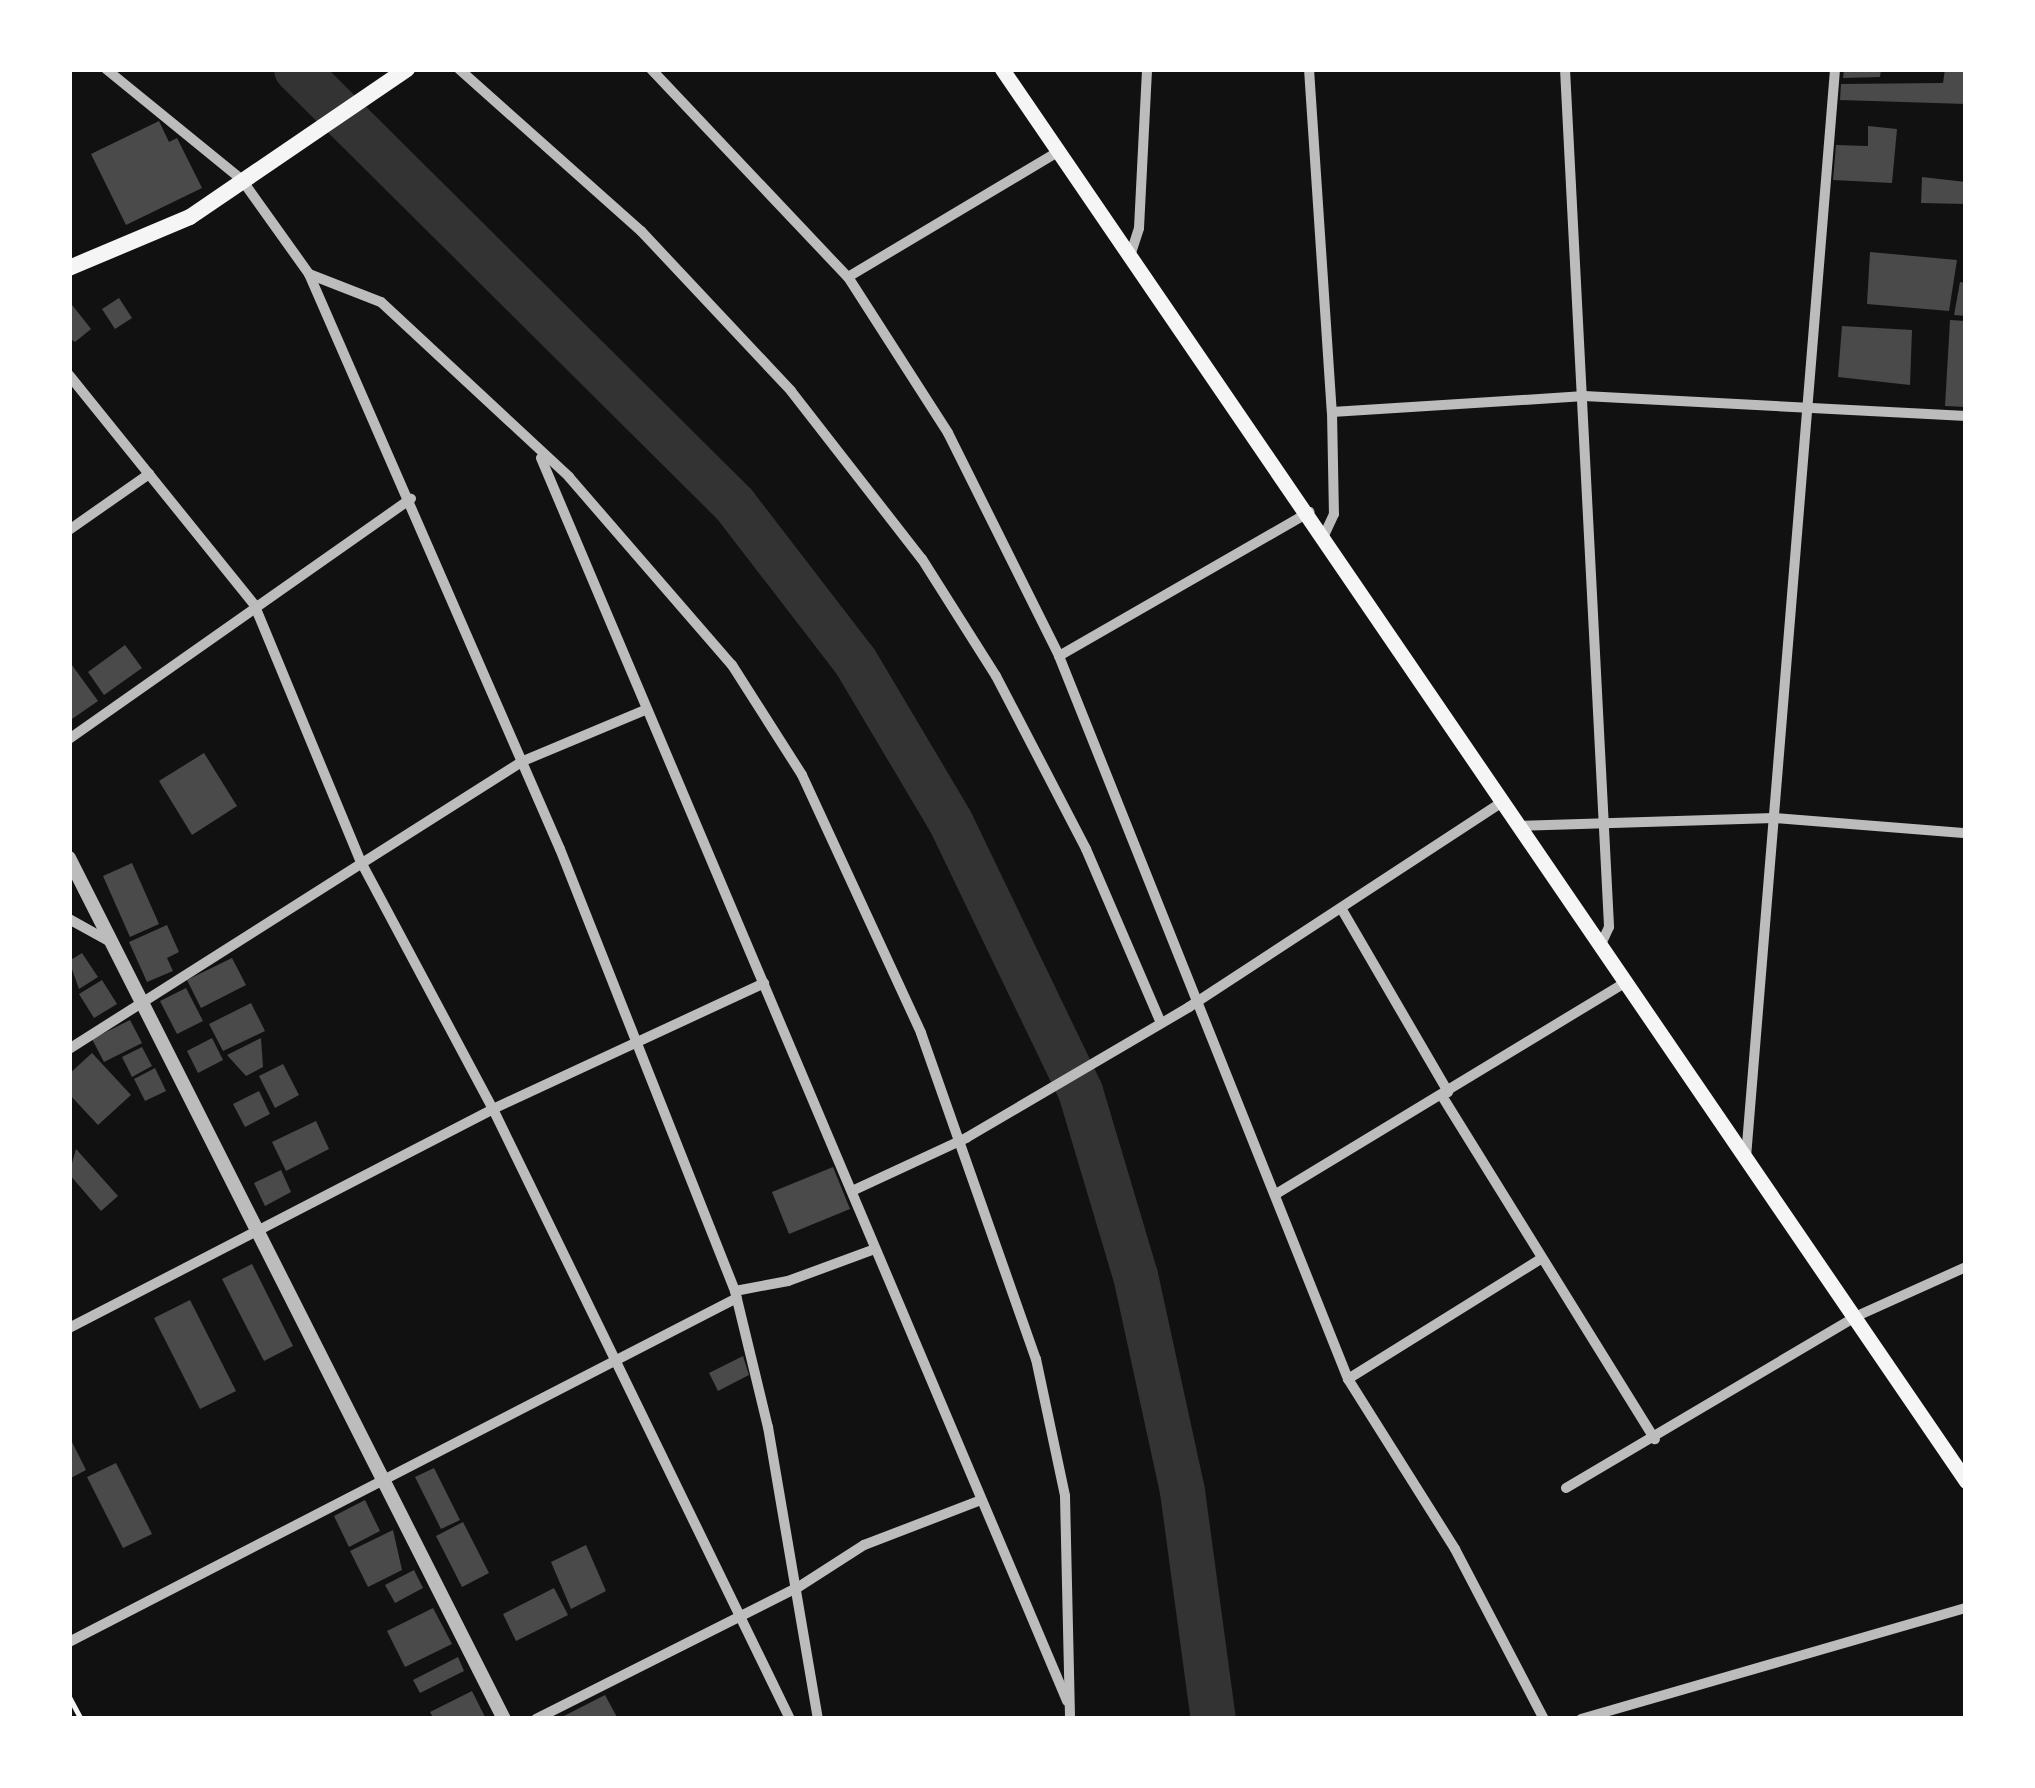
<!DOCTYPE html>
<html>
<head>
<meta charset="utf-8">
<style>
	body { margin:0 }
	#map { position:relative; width:2035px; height:1788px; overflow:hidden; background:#111; font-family:"Nunito Sans",sans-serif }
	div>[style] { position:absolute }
	.river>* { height:45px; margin:-22.5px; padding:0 22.5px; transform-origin:22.5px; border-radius:22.5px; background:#333 }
	.building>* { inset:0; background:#4a4a4a }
	.path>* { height:4.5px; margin:-2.25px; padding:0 2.25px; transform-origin:2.25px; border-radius:2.25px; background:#f5f5f5 }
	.minor>* { height:10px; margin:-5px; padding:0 5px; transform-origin:5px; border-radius:5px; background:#bcbcbc }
	.tertiary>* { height:14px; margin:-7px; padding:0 7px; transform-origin:7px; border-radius:7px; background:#bcbcbc }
	.secondary>* { height:15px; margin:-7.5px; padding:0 7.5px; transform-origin:7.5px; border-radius:7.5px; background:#f5f5f5 }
	.primary>* { height:16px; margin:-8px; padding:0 8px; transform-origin:8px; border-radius:8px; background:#f5f5f5 }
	span { translate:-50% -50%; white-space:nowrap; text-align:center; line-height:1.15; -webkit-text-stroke:9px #fff; paint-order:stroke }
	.frame { position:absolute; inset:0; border:72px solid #fff; pointer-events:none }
</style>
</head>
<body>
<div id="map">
	<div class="river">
		<div style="left:296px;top:69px;width:617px;rotate:44.8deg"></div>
		<div style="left:734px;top:504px;width:198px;rotate:52.4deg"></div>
		<div style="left:855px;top:661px;width:186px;rotate:59.3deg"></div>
		<div style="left:950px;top:821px;width:300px;rotate:64.3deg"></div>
		<div style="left:1080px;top:1091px;width:192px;rotate:73.4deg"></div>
		<div style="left:1135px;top:1275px;width:221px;rotate:77.7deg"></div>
		<div style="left:1182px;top:1491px;width:230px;rotate:82.3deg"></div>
	</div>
	<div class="building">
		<div style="clip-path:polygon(1844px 69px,1881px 69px,1880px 77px,1843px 78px)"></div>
		<div style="clip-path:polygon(1945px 69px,1966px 69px,1966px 104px,1840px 100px,1841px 84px,1943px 83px)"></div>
		<div style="clip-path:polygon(159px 121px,169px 142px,177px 138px,202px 188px,126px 225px,91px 154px)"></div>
		<div style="clip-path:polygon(1868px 126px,1897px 129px,1892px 183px,1833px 180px,1836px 145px,1868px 146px)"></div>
		<div style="clip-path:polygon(1922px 177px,1966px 182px,1966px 204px,1921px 203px)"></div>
		<div style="clip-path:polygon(1870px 252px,1957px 260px,1949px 311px,1867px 304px)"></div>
		<div style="clip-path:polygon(1960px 282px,1966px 283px,1966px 316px,1954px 315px)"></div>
		<div style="clip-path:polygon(119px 298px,132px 318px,115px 329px,102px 309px)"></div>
		<div style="clip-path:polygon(69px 301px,91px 329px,75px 342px,69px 338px)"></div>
		<div style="clip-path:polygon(1950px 320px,1966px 321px,1966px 407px,1945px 406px)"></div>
		<div style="clip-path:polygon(1842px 326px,1912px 330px,1910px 385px,1838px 377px)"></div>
		<div style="clip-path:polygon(125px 645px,142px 668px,104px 695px,88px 672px)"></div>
		<div style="clip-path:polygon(69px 661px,98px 701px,72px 719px,69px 715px)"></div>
		<div style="clip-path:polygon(204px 753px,237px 806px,192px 835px,159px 781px)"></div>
		<div style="clip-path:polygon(132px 863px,159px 924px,130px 937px,103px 876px)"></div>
		<div style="clip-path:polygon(167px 925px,179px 952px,167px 958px,173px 971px,147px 982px,129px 942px)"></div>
		<div style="clip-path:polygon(82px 953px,98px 977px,79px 989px,69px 961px)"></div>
		<div style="clip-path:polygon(232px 958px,246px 985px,201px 1008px,187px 980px)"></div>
		<div style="clip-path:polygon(102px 980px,117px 1004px,94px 1018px,79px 994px)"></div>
		<div style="clip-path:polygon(186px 988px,203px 1021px,177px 1034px,160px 1001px)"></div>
		<div style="clip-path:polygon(251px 1003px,265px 1031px,223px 1051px,209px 1024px)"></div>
		<div style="clip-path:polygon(130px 1020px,142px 1043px,104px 1062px,92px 1039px)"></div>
		<div style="clip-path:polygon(212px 1038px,223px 1060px,198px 1073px,187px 1051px)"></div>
		<div style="clip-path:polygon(261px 1038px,263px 1067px,246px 1076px,227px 1055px)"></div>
		<div style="clip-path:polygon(142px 1047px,152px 1066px,132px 1077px,122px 1057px)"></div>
		<div style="clip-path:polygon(92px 1053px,131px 1095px,98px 1125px,69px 1094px,69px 1074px)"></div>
		<div style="clip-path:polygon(283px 1064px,299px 1095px,275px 1108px,259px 1076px)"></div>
		<div style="clip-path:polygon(155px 1068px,166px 1091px,145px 1101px,134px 1079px)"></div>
		<div style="clip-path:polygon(259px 1091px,270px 1114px,245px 1127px,233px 1104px)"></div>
		<div style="clip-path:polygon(316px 1121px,329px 1149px,286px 1171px,272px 1142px)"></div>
		<div style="clip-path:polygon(76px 1149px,118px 1196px,101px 1211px,69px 1174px)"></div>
		<div style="clip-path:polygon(833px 1167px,850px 1209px,789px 1234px,772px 1192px)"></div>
		<div style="clip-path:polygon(281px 1170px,291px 1192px,265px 1206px,254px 1183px)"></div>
		<div style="clip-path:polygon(252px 1264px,293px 1346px,264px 1361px,222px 1279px)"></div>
		<div style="clip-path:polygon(190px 1300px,236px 1391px,200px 1409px,154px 1318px)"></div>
		<div style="clip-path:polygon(743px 1356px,749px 1375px,718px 1391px,709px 1373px)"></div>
		<div style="clip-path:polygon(69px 1436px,86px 1470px,69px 1479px)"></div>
		<div style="clip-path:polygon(116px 1463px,152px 1534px,123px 1548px,87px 1477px)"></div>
		<div style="clip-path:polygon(434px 1468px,460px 1520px,441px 1529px,415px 1477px)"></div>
		<div style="clip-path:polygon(365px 1500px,380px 1531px,349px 1547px,334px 1516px)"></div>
		<div style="clip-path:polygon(463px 1522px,489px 1573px,462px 1587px,436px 1536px)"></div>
		<div style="clip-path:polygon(393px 1530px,402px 1570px,368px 1587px,350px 1551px)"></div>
		<div style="clip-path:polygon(586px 1545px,606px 1591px,571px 1609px,551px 1562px)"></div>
		<div style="clip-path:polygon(414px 1570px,423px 1588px,395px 1603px,385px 1585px)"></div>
		<div style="clip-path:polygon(554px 1588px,568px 1615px,516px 1641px,503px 1614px)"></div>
		<div style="clip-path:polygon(433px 1608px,452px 1644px,405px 1667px,387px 1631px)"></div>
		<div style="clip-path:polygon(458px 1657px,464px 1671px,420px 1693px,413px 1680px)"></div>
		<div style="clip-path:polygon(472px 1691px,486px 1719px,434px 1719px,430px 1712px)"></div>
		<div style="clip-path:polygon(605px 1695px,618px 1719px,558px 1719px)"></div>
	</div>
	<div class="path">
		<div style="left:69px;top:1696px;width:26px;rotate:62deg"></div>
	</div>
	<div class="minor">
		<div style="left:106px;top:69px;width:176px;rotate:39.2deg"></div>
		<div style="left:242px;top:180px;width:115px;rotate:54.5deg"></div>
		<div style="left:309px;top:274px;width:77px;rotate:21.3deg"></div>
		<div style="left:381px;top:302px;width:257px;rotate:42.9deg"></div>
		<div style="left:569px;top:477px;width:249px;rotate:49.1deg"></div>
		<div style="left:732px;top:665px;width:130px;rotate:57.5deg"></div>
		<div style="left:802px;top:775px;width:284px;rotate:65.2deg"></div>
		<div style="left:921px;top:1033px;width:346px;rotate:70.6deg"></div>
		<div style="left:1036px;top:1359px;width:140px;rotate:78deg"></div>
		<div style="left:1065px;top:1496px;width:223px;rotate:88.7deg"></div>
		<div style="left:459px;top:69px;width:244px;rotate:41.7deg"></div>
		<div style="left:641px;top:231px;width:219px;rotate:46.8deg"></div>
		<div style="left:791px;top:391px;width:213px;rotate:52.1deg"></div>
		<div style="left:922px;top:559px;width:138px;rotate:57.7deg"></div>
		<div style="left:996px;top:676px;width:195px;rotate:62.5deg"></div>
		<div style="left:1086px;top:849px;width:189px;rotate:66.7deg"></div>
		<div style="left:651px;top:69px;width:286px;rotate:46.6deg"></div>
		<div style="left:848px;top:277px;width:185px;rotate:57.3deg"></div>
		<div style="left:948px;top:433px;width:249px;rotate:63.5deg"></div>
		<div style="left:1059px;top:656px;width:779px;rotate:68.21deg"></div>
		<div style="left:1348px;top:1379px;width:201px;rotate:57.8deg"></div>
		<div style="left:1455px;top:1549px;width:192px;rotate:62.4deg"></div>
		<div style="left:1309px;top:69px;width:344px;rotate:86.2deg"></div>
		<div style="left:1332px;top:412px;width:102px;rotate:88.9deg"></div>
		<div style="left:1334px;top:514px;width:23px;rotate:115deg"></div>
		<div style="left:1565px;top:69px;width:859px;rotate:87.06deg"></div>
		<div style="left:1609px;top:927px;width:21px;rotate:115deg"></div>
		<div style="left:1130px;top:256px;width:29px;rotate:-72deg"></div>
		<div style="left:1139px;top:228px;width:159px;rotate:-87.1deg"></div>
		<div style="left:309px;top:274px;width:627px;rotate:66.42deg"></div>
		<div style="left:560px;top:849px;width:475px;rotate:68.4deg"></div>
		<div style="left:735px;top:1291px;width:140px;rotate:76.4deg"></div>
		<div style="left:768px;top:1427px;width:296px;rotate:80.3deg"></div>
		<div style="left:848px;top:277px;width:246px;rotate:-30.8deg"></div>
		<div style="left:69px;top:375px;width:294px;rotate:51.1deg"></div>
		<div style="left:254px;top:604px;width:279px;rotate:67.5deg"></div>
		<div style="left:361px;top:862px;width:280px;rotate:61.9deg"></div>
		<div style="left:493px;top:1109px;width:678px;rotate:64.04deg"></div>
		<div style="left:1332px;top:412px;width:253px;rotate:-3.6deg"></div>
		<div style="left:1584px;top:396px;width:383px;rotate:3deg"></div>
		<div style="left:541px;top:458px;width:1350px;rotate:67.06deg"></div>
		<div style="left:69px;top:530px;width:98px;rotate:-35deg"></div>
		<div style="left:1059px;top:656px;width:289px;rotate:-29.9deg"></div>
		<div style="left:69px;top:739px;width:418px;rotate:-35.1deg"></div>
		<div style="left:1518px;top:826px;width:256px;rotate:-1.8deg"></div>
		<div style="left:1774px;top:818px;width:193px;rotate:4.5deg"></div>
		<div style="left:1341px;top:908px;width:213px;rotate:59.8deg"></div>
		<div style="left:69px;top:919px;width:43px;rotate:28.9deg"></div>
		<div style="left:69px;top:1049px;width:538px;rotate:-32.39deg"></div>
		<div style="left:523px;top:761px;width:132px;rotate:-22.7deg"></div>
		<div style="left:1442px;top:1096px;width:404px;rotate:58.2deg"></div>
		<div style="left:1746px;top:1157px;width:1092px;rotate:-85.32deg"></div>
		<div style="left:852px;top:1191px;width:126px;rotate:-24.9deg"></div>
		<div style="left:966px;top:1138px;width:259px;rotate:-30.4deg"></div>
		<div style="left:1189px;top:1007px;width:373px;rotate:-33.2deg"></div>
		<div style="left:1276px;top:1194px;width:407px;rotate:-31.2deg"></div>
		<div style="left:735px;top:1291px;width:54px;rotate:-10.7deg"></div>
		<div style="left:788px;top:1281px;width:93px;rotate:-20.2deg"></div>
		<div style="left:69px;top:1328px;width:477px;rotate:-27.3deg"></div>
		<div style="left:493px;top:1109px;width:299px;rotate:-24.9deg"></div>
		<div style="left:1348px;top:1379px;width:225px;rotate:-31.9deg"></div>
		<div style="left:1566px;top:1488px;width:338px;rotate:-30.6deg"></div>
		<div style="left:1857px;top:1316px;width:120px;rotate:-24.2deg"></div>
		<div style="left:69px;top:1642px;width:751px;rotate:-27.25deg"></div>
		<div style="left:536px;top:1719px;width:292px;rotate:-26.7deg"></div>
		<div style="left:797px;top:1588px;width:80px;rotate:-32.7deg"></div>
		<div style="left:864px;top:1545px;width:125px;rotate:-21deg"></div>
		<div style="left:1581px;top:1719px;width:401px;rotate:-16.1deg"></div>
	</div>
	<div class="tertiary">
		<div style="left:69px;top:858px;width:965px;rotate:63.2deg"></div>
	</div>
	<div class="secondary">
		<div style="left:1002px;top:69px;width:1710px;rotate:55.68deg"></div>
	</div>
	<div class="primary">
		<div style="left:69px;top:268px;width:131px;rotate:-22.9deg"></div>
		<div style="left:190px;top:217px;width:263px;rotate:-34.3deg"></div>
	</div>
	<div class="frame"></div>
</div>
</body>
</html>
